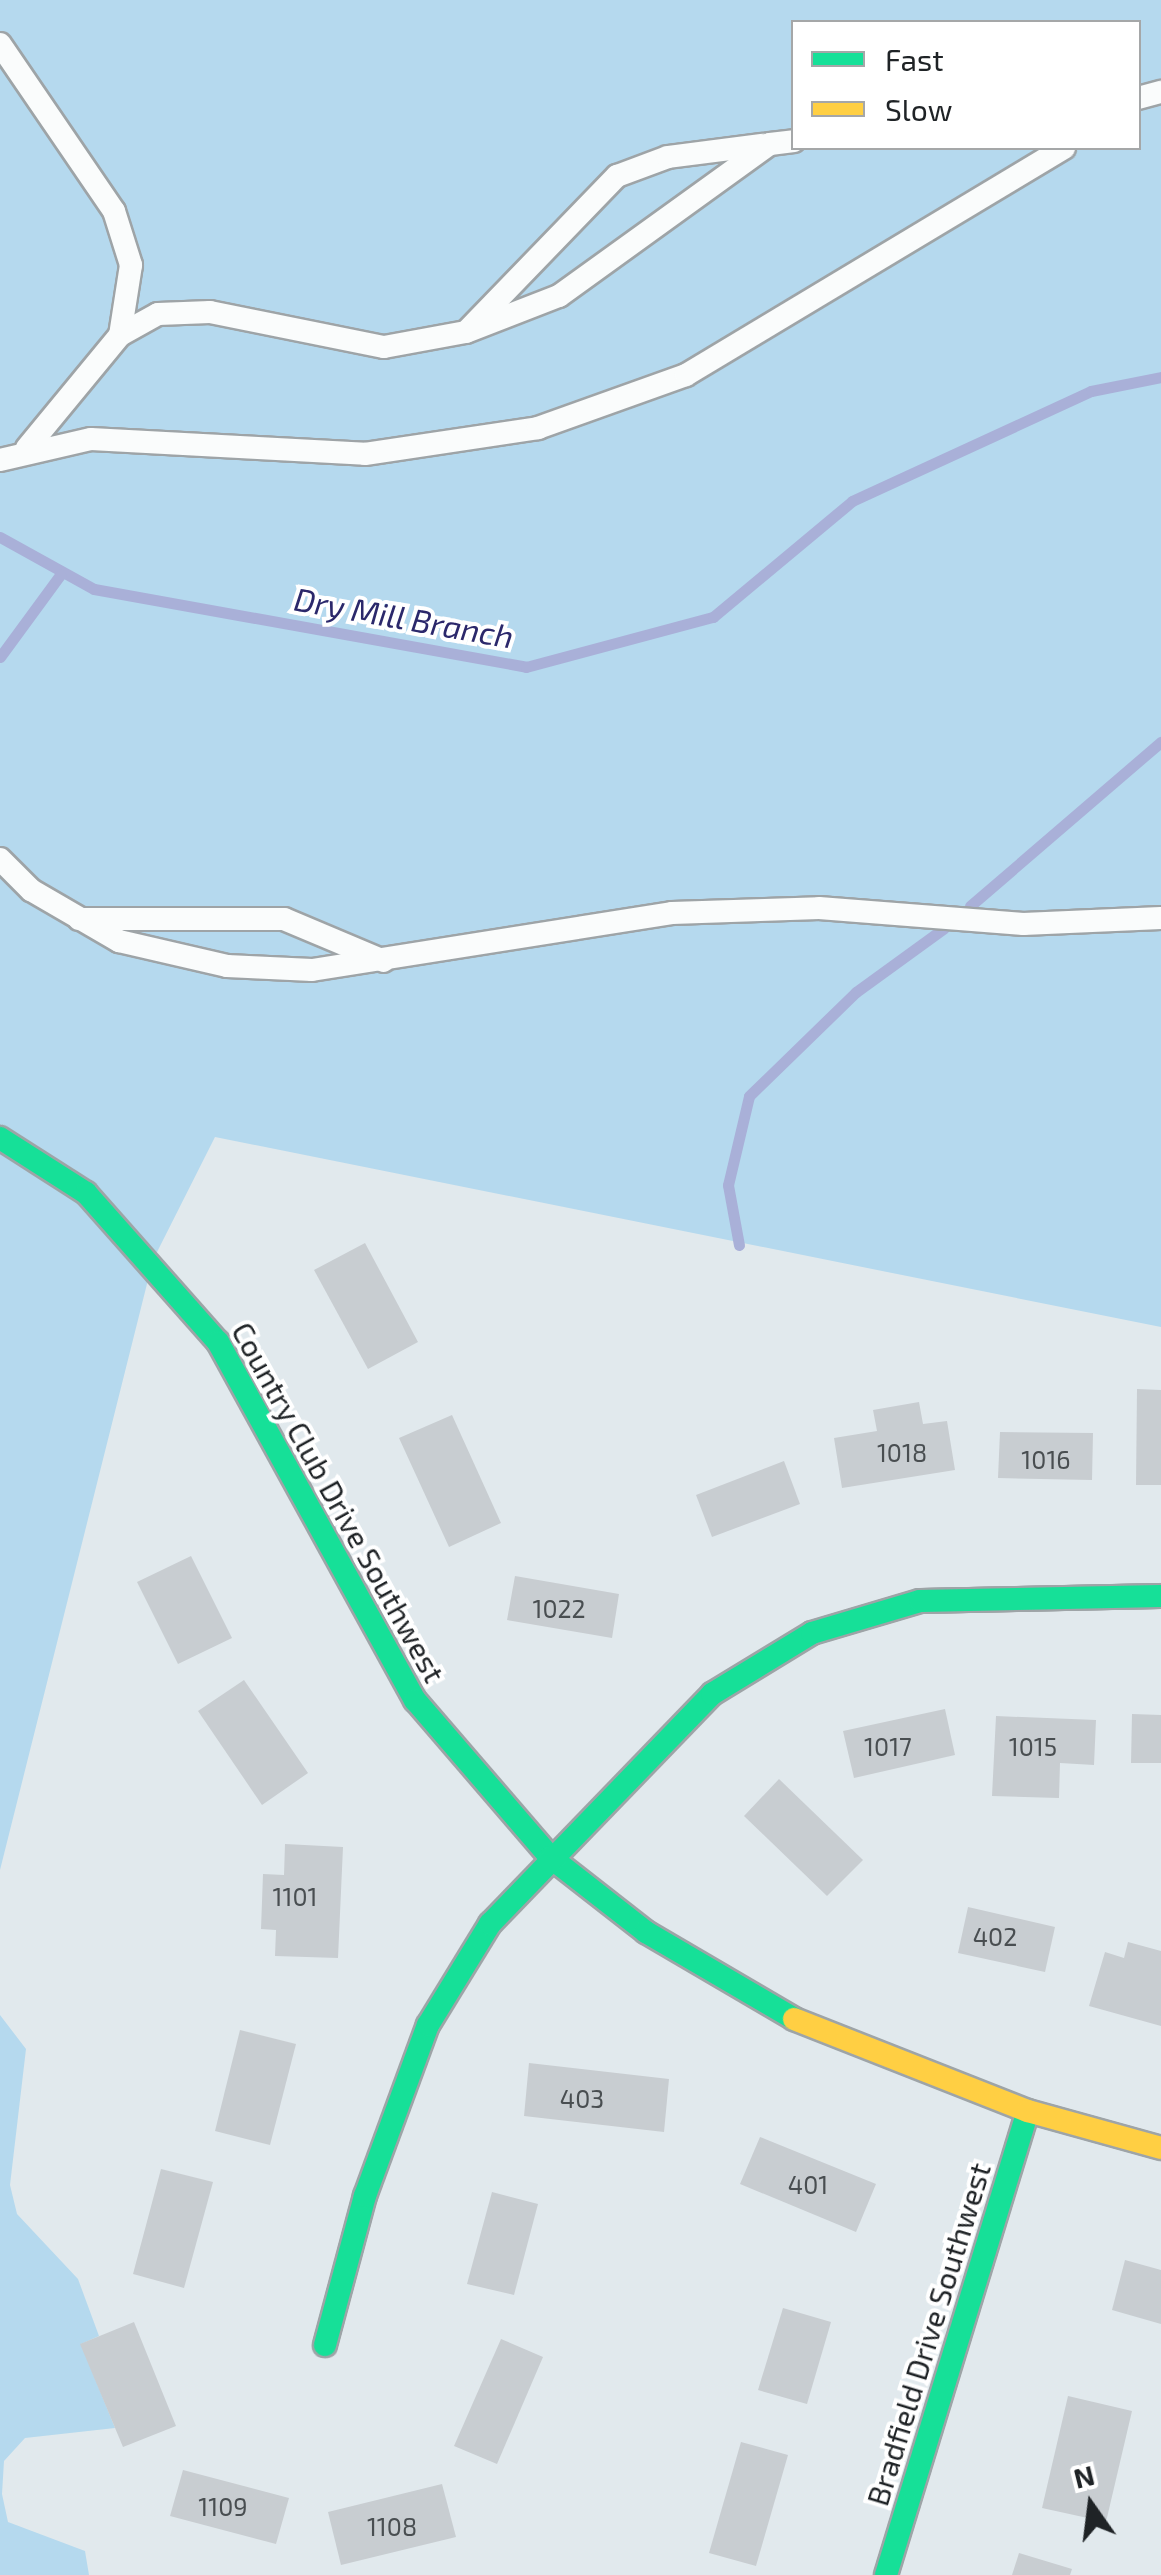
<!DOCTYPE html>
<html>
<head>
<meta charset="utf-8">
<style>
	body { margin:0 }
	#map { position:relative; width:1161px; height:2575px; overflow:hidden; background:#e1e9ed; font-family:"Exo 2",sans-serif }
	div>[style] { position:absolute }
	.green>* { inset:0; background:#b5d9ee }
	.stream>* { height:11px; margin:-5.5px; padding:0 5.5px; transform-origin:5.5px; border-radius:5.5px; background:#a9b0d8 }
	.building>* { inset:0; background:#c8cdd1 }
	.roads { filter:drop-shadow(2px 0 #9ea4a7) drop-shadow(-2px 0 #9ea4a7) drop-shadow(0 2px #9ea4a7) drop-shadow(0 -2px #9ea4a7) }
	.lane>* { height:22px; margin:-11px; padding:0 11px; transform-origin:11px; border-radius:11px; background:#fafcfc }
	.fast>* { height:22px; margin:-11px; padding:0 11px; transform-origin:11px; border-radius:11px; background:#16e098 }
	.slow>* { height:22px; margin:-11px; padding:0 11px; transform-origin:11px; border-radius:11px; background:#ffcf43 }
	span { translate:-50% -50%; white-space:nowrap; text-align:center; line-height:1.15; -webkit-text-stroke:8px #fff; paint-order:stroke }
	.number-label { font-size:25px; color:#494e51 }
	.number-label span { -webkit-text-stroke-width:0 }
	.street-label { font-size:30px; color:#1f2326 }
	.water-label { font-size:32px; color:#2b286b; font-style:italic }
	.legend { position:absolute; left:791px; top:20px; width:350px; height:130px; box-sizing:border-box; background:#fff; border:2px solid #a5a7a8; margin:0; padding:12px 18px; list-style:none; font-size:30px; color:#1f2326 }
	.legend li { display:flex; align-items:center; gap:20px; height:50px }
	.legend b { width:50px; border:2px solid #a5a7a8 }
	.north { position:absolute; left:1041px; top:2455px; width:100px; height:100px; -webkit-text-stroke:8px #fff; paint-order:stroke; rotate:346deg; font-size:28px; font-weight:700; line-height:40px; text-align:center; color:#1f2326 }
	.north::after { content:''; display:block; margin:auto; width:35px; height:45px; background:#1f2326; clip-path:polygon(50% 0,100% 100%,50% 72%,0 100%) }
</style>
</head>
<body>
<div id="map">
	<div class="green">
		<div style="clip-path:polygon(evenodd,0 0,1161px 0,1161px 1327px,215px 1137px,153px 1260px,0 1870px,0 0,794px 22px,1138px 22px,1138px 148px,794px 148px,794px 22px)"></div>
		<div style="clip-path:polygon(0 2015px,26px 2049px,10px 2185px,17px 2214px,78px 2279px,99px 2336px,81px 2344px,115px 2428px,25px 2438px,4px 2461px,2px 2494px,8px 2522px,85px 2551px,89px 2575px,0 2575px)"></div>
	</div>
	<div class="stream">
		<div style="left:0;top:537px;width:107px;rotate:29deg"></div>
		<div style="left:94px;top:589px;width:439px;rotate:10.2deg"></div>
		<div style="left:526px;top:667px;width:194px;rotate:-15deg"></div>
		<div style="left:713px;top:617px;width:181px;rotate:-39.8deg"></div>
		<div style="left:852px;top:501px;width:263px;rotate:-24.7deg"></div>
		<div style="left:1091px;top:391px;width:71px;rotate:-11.3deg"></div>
		<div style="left:0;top:657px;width:102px;rotate:-53.8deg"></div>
		<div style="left:970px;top:906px;width:252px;rotate:-40.7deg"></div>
		<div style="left:739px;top:1245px;width:61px;rotate:-100.4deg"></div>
		<div style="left:728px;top:1185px;width:91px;rotate:-76.7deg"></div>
		<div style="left:749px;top:1096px;width:149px;rotate:-44.2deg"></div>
		<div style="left:856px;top:992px;width:109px;rotate:-36deg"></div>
	</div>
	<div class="building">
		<div style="clip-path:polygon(365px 1243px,418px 1342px,368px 1369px,314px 1270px)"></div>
		<div style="clip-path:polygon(1137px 1389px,1161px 1390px,1161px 1485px,1136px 1485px)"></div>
		<div style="clip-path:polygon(919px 1402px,923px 1424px,947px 1421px,955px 1470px,842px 1488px,834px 1438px,877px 1431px,873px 1410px)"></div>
		<div style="clip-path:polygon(452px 1415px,501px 1523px,449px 1547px,399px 1438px)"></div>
		<div style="clip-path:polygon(1000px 1432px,1093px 1433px,1092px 1480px,998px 1478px)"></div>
		<div style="clip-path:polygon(784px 1461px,800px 1504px,712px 1537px,696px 1495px)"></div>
		<div style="clip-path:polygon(191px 1556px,232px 1638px,178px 1664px,137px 1582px)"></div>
		<div style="clip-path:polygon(515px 1576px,619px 1594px,612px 1638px,507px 1620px)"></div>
		<div style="clip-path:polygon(244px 1680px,308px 1773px,262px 1805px,198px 1711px)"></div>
		<div style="clip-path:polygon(945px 1709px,955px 1755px,854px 1778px,843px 1731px)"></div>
		<div style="clip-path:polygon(1132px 1714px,1161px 1715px,1161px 1763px,1131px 1763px)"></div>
		<div style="clip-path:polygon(996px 1716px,1096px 1720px,1094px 1765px,1060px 1763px,1059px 1798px,992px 1796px)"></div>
		<div style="clip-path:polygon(779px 1779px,863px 1860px,827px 1896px,744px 1816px)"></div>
		<div style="clip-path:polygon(285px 1844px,343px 1847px,338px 1958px,275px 1956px,276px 1930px,261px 1929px,263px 1874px,284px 1875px)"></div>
		<div style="clip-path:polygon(968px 1907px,1055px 1927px,1045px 1972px,958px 1953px)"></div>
		<div style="clip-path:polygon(1128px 1942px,1161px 1951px,1161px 2026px,1089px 2006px,1105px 1952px,1124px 1958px)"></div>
		<div style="clip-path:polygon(240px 2030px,296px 2044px,270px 2145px,215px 2131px)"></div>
		<div style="clip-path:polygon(529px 2063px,669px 2079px,664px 2132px,524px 2116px)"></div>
		<div style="clip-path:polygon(760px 2137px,876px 2184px,856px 2232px,740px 2184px)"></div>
		<div style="clip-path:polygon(161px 2169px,213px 2182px,184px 2288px,133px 2274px)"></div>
		<div style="clip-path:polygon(492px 2192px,538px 2204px,514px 2295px,467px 2284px)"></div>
		<div style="clip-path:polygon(1125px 2260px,1161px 2270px,1161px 2324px,1112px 2310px)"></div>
		<div style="clip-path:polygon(783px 2308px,831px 2322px,807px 2404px,758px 2390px)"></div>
		<div style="clip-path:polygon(134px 2322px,176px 2426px,123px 2447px,80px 2344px)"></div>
		<div style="clip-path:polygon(501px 2339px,543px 2357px,497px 2464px,454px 2446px)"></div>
		<div style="clip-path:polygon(1068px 2396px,1132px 2411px,1106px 2522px,1042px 2508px)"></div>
		<div style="clip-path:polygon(741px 2442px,788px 2455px,756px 2566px,709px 2553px)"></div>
		<div style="clip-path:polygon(183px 2470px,289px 2498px,276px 2544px,170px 2516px)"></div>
		<div style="clip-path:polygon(442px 2484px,456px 2537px,341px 2565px,328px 2512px)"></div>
		<div style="clip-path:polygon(1019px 2553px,1072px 2569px,1070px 2575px,1012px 2575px)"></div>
	</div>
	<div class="roads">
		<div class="lane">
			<div style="left:0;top:44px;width:202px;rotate:55.7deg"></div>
			<div style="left:114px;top:211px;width:57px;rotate:72.5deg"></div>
			<div style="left:131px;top:265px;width:71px;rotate:98.9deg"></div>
			<div style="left:1138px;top:98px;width:24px;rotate:-15deg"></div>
			<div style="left:469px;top:329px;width:213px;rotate:-46deg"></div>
			<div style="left:617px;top:176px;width:54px;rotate:-20.4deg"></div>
			<div style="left:668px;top:157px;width:95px;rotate:-7.3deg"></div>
			<div style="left:27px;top:448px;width:146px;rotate:-50.5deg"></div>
			<div style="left:120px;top:335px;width:43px;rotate:-28.9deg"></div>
			<div style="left:158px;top:314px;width:52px;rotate:-2.2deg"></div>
			<div style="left:210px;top:312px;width:177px;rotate:11.4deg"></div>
			<div style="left:384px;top:347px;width:83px;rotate:-10.4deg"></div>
			<div style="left:466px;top:332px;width:100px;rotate:-21.2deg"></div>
			<div style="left:559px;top:296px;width:260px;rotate:-35.8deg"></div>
			<div style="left:770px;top:144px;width:24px;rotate:-7deg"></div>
			<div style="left:0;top:460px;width:93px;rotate:-13deg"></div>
			<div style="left:91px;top:439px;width:274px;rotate:3.1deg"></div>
			<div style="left:365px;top:454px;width:175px;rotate:-8.5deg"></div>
			<div style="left:538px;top:428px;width:157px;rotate:-19.7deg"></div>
			<div style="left:686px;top:375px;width:441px;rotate:-31deg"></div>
			<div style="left:0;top:859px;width:44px;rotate:45deg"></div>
			<div style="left:31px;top:890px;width:102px;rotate:30.1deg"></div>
			<div style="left:119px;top:941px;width:111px;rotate:13deg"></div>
			<div style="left:227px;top:966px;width:85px;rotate:2.7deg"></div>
			<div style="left:312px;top:970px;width:364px;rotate:-9deg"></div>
			<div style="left:672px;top:913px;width:147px;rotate:-1.9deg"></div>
			<div style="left:819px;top:908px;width:205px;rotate:4.5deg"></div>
			<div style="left:1023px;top:924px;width:138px;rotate:-2.5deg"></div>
			<div style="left:79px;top:919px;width:205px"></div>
			<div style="left:284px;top:919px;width:108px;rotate:22.8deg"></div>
		</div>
		<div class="fast">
			<div style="left:0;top:1138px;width:102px;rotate:32.6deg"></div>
			<div style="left:86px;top:1193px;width:199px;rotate:48.5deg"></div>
			<div style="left:218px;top:1342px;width:409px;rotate:61.2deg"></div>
			<div style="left:415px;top:1700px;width:207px;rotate:49.3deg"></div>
			<div style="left:550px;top:1857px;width:122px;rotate:38deg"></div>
			<div style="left:646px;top:1932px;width:172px;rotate:30.4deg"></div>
			<div style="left:325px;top:2345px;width:154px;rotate:-75deg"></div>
			<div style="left:365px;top:2196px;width:182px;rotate:-69.8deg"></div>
			<div style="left:428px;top:2025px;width:119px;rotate:-58.5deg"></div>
			<div style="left:490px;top:1924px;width:320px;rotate:-46deg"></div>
			<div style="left:712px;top:1694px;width:117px;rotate:-31.4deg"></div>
			<div style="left:812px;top:1633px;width:113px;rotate:-16.5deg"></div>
			<div style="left:920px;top:1601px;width:241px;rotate:-1.2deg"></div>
			<div style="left:886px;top:2575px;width:485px;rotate:-73deg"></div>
		</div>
		<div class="slow">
			<div style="left:794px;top:2019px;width:251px;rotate:21.5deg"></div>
			<div style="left:1028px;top:2111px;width:138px;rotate:15.5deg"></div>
		</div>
	</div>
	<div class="number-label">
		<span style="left:902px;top:1452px">1018</span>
		<span style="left:1046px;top:1459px">1016</span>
		<span style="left:559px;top:1608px">1022</span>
		<span style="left:888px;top:1746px">1017</span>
		<span style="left:1033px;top:1746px">1015</span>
		<span style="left:295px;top:1896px">1101</span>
		<span style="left:995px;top:1936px">402</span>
		<span style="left:582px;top:2098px">403</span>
		<span style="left:808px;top:2184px">401</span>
		<span style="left:223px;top:2506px">1109</span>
		<span style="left:392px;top:2526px">1108</span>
	</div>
	<div class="street-label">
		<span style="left:339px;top:1502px;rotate:61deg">Country Club Drive Southwest</span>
		<span style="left:928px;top:2334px;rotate:-73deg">Bradfield Drive Southwest</span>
	</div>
	<div class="water-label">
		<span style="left:404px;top:617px;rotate:10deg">Dry Mill Branch</span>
	</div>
	<ul class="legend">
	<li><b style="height:12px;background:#16e098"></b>Fast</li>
	<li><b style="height:12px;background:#ffcf43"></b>Slow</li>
	</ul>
	<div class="north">N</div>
</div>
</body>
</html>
